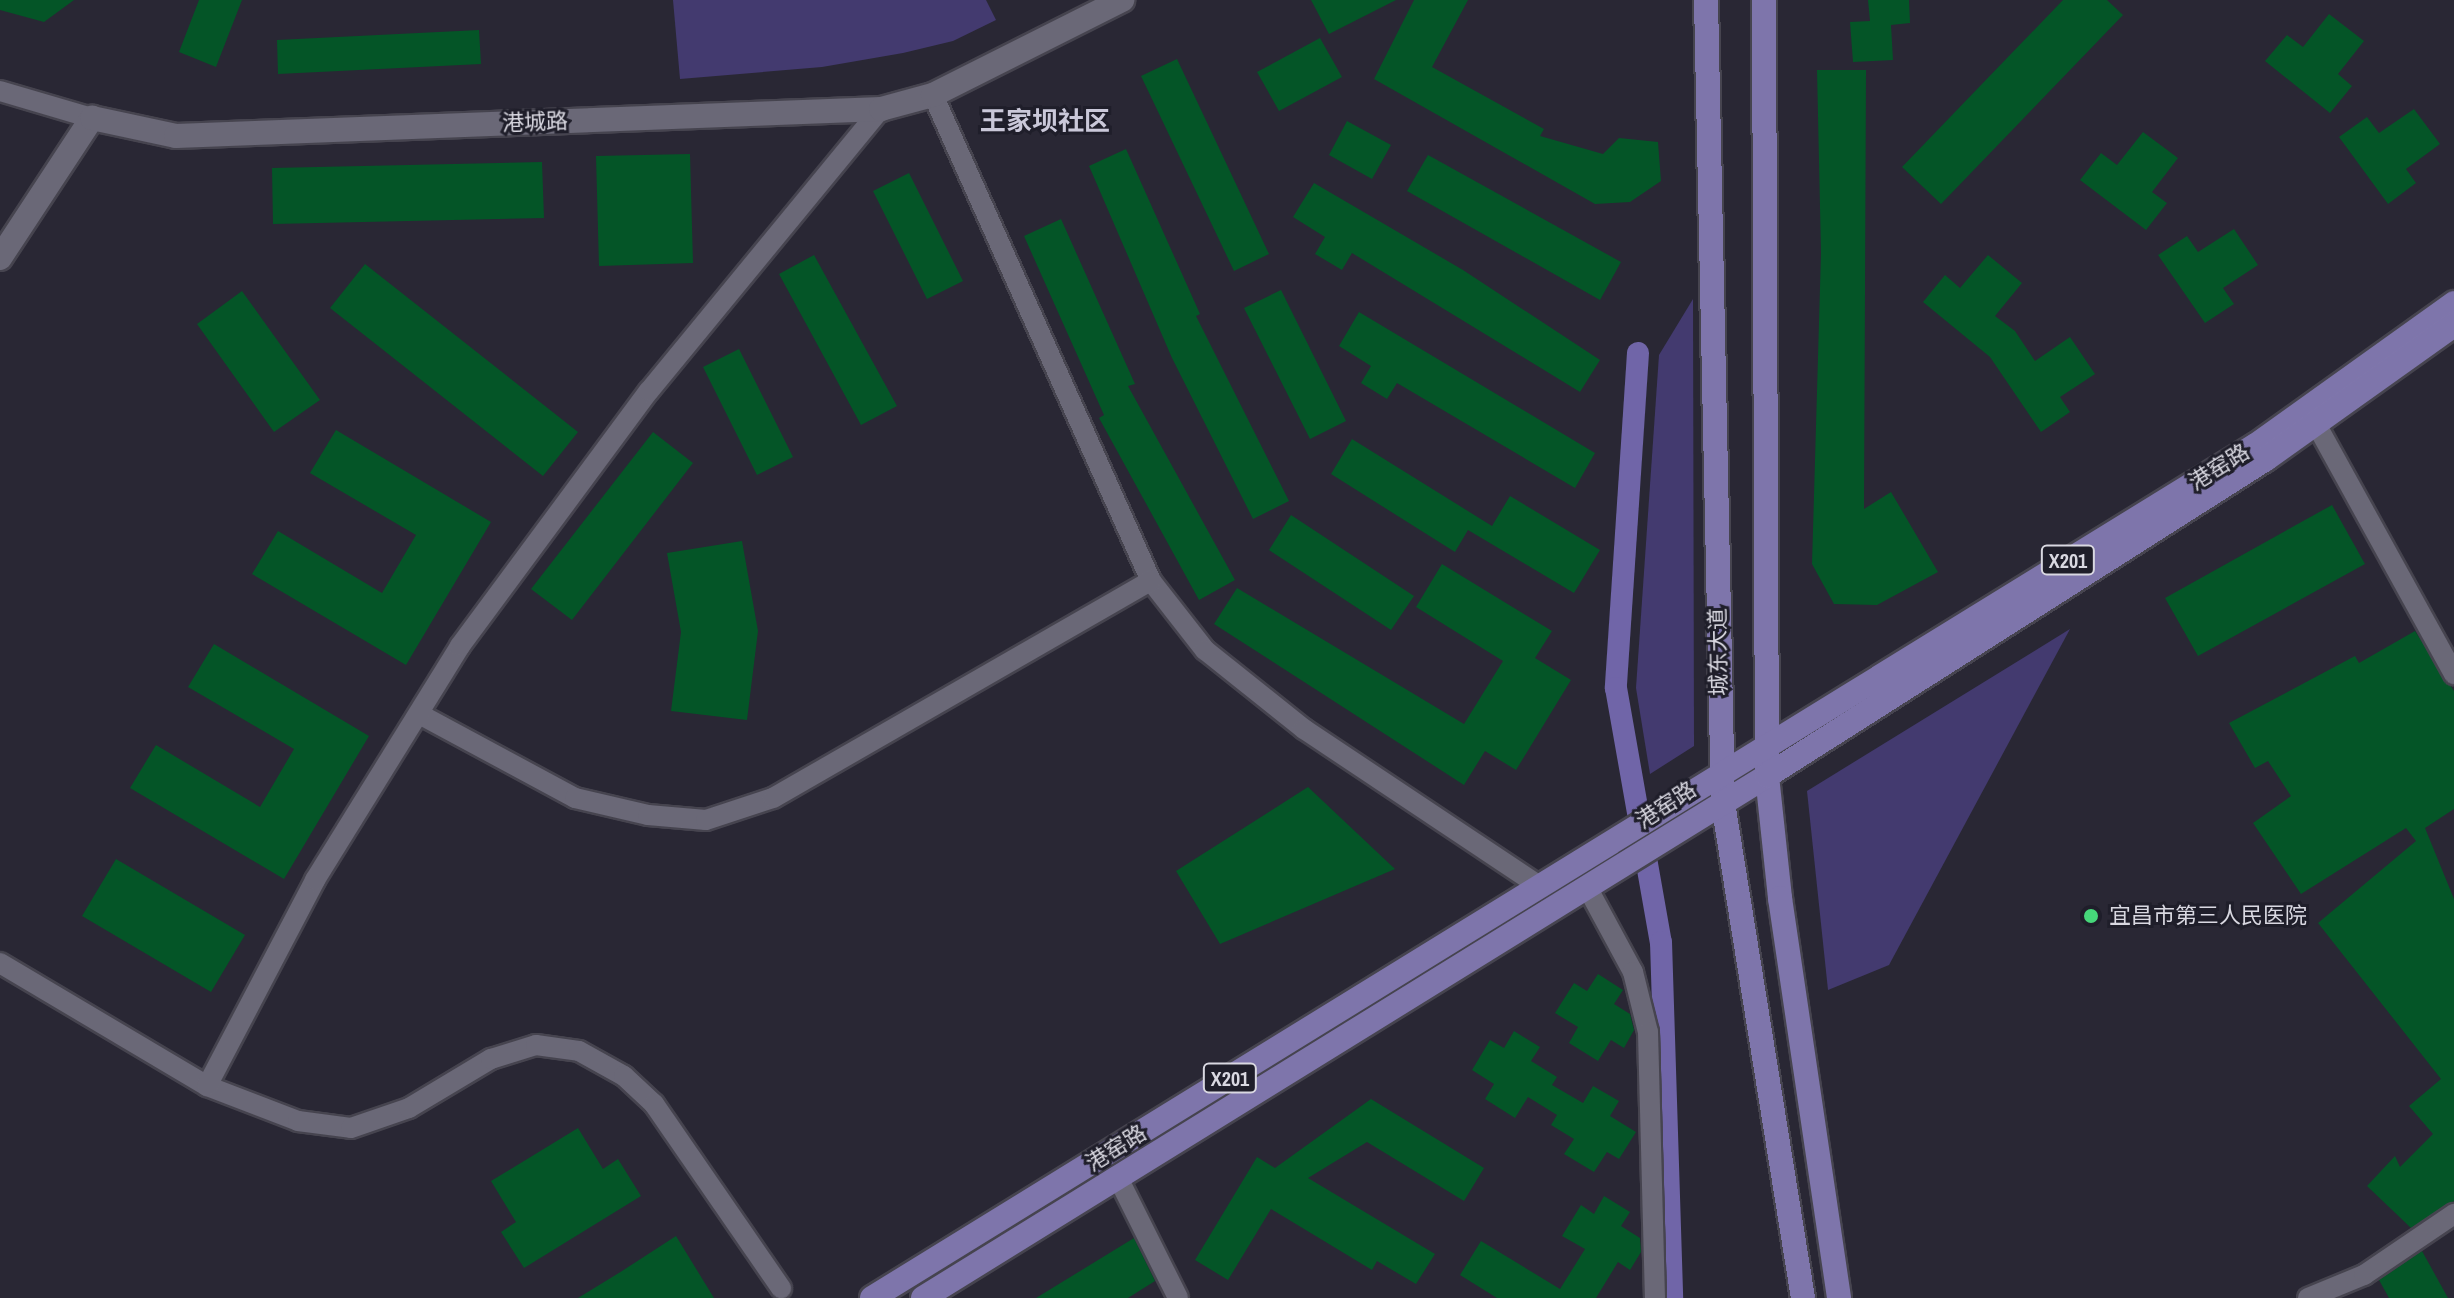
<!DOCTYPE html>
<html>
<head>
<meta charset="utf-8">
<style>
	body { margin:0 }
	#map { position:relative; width:2454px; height:1298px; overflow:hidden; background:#292734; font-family:"Archivo Narrow","Noto Sans SC",sans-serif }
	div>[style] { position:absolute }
	.green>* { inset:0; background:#433a6f }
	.canal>* { height:22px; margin:-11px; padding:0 11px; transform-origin:11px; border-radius:11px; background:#7065a8 }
	.building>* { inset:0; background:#045527 }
	.roads { filter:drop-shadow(2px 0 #46444f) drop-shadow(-2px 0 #46444f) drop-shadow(0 2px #46444f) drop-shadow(0 -2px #46444f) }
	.street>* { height:20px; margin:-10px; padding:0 10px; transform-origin:10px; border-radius:10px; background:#6a6877 }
	.secondary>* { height:24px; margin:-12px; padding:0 12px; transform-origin:12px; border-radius:12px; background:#6a6877 }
	.primary>* { height:24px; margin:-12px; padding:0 12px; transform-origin:12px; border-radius:12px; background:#7e75ab }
	.dots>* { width:22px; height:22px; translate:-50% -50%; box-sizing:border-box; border:4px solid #1f1e2a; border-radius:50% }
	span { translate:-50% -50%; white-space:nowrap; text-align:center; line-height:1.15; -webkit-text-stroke:6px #1f1e2a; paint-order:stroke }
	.shield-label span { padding:2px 6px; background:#1f1e2a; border:2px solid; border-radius:6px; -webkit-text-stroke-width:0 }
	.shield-label { font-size:20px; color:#d9d8e1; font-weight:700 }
	.street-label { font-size:22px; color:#d9d8e1 }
	.poi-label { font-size:22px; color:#d9d8e1 }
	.left { translate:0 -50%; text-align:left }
	.quarter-label { font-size:26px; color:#cac8d9; font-weight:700 }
</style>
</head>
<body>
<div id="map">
	<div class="green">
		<div style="clip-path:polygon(673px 0,986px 0,996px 20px,953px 41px,903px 53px,822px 67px,680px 79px)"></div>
		<div style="clip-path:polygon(1693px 299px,1694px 746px,1650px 774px,1636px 688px,1659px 355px)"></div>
		<div style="clip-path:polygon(2070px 629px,1889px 965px,1828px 990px,1807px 791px)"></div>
	</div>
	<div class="canal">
		<div style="left:1638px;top:353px;width:336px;rotate:93.8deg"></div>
		<div style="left:1616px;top:688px;width:258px;rotate:80deg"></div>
		<div style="left:1661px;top:942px;width:356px;rotate:88.2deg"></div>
	</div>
	<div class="building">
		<div style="clip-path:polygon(0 0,74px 0,44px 22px,0 10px)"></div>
		<div style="clip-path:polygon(199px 0,242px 0,216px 67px,179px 52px)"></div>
		<div style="clip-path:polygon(1311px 0,1396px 0,1329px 34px)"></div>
		<div style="clip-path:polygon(1414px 0,1468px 0,1432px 67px,1544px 129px,1540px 136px,1603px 154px,1619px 138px,1658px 142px,1661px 181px,1630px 202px,1595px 204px,1374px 79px)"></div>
		<div style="clip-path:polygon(1868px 0,1909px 0,1910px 23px,1891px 25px,1893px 60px,1853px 62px,1850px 22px,1870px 21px)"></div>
		<div style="clip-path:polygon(2063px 0,2107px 0,2123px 15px,1941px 204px,1902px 167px)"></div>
		<div style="clip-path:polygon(2329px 14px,2364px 41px,2338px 74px,2352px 86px,2330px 113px,2265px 61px,2287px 35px,2303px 47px)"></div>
		<div style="clip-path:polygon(479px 30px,481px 64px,278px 74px,277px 40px)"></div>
		<div style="clip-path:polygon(1320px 38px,1342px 77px,1279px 111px,1257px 72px)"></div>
		<div style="clip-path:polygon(1177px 59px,1269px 254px,1234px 271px,1141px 76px)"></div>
		<div style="clip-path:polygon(1817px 70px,1866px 70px,1864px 509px,1891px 492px,1938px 572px,1877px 605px,1834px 604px,1812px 564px,1821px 253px)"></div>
		<div style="clip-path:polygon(2414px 109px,2440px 144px,2406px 169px,2416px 183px,2388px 204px,2339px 137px,2367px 117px,2379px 133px)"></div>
		<div style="clip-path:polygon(1347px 121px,1391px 145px,1372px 179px,1329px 155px)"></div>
		<div style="clip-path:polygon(2143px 132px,2178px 158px,2152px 192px,2167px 203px,2146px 230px,2080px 180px,2101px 153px,2117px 165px)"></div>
		<div style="clip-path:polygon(1126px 149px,1200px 314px,1196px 316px,1289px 501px,1253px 519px,1172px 358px,1089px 166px)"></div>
		<div style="clip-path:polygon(690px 154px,693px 263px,599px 266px,596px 156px)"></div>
		<div style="clip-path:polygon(1428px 155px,1621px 262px,1600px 300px,1407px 191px)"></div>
		<div style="clip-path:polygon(542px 162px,544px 218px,273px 224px,272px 168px)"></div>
		<div style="clip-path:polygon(909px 173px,963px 281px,927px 299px,873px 191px)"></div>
		<div style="clip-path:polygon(1314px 183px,1463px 270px,1600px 360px,1580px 392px,1352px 253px,1342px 270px,1315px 254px,1325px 237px,1293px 217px)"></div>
		<div style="clip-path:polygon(1061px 219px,1135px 384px,1128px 386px,1235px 580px,1199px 600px,1099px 418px,1104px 415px,1024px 236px)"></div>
		<div style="clip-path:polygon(2234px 229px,2258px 265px,2223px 288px,2234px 304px,2205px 323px,2158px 255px,2187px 236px,2198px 252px)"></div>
		<div style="clip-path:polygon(814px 255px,897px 406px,861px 425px,779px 274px)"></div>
		<div style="clip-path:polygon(1988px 255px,2022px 283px,1995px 316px,2015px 331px,2035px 361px,2070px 337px,2095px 374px,2060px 397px,2070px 412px,2041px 432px,1990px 357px,1923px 302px,1945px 275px,1960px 288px)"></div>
		<div style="clip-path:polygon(365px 264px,578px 432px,543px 476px,330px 308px)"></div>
		<div style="clip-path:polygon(1281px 290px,1346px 421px,1310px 439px,1244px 308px)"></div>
		<div style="clip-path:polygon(242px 291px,320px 400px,274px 432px,197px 324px)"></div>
		<div style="clip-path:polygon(1359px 312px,1595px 453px,1575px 488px,1397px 383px,1387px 399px,1361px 383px,1371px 366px,1339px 346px)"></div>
		<div style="clip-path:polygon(739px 349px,793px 457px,757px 475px,703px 367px)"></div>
		<div style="clip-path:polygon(336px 430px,491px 522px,406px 665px,252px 574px,278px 531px,382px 593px,416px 535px,310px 473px)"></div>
		<div style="clip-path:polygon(653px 432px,693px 463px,572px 620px,531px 589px)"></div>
		<div style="clip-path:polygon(1352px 439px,1492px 526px,1510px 496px,1600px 550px,1574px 593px,1468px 530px,1455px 552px,1331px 474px)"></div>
		<div style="clip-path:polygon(2332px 505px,2365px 564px,2198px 656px,2165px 598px)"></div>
		<div style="clip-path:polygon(1291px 515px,1414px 596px,1391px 630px,1269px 550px)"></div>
		<div style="clip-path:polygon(742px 541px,758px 631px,747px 720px,671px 711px,681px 632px,667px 553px)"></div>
		<div style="clip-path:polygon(1442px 564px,1552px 631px,1535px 658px,1571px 680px,1516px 770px,1485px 751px,1464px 785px,1214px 624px,1237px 588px,1464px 724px,1503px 661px,1416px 607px)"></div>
		<div style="clip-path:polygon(2415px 631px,2454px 691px,2454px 809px,2425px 828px,2454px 899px,2454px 1201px,2411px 1228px,2367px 1186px,2395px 1156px,2400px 1167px,2433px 1134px,2409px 1106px,2441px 1079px,2318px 923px,2416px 841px,2406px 828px,2301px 894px,2253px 823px,2291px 796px,2268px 761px,2255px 768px,2229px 723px,2355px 656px,2359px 663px)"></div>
		<div style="clip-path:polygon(214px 644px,369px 736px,284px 879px,130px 788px,156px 745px,260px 807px,294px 749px,188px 687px)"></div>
		<div style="clip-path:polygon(1308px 787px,1395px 869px,1220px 944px,1176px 871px)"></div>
		<div style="clip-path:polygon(116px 859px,245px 935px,211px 992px,82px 916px)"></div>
		<div style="clip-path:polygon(1598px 974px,1623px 990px,1614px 1004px,1630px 1014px,1634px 1030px,1624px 1048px,1611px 1040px,1598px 1061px,1569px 1043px,1578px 1027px,1555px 1013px,1574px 983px,1587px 991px)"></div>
		<div style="clip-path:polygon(1514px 1031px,1540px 1047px,1531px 1061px,1557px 1077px,1552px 1085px,1583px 1103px,1593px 1086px,1619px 1101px,1610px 1116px,1636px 1132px,1619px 1159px,1607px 1152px,1594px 1172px,1564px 1154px,1574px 1139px,1551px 1125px,1557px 1115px,1528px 1097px,1515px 1118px,1485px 1099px,1494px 1084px,1472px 1070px,1490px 1040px,1504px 1048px)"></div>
		<div style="clip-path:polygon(1371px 1099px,1484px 1168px,1464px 1201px,1367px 1142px,1308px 1178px,1435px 1254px,1416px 1284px,1377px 1261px,1372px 1270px,1271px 1209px,1228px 1280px,1195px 1260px,1257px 1157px,1275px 1168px)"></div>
		<div style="clip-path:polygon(578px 1128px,603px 1169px,618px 1159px,641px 1196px,524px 1268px,501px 1232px,516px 1222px,491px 1181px)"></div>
		<div style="clip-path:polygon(1604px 1196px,1630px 1212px,1621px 1226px,1640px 1238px,1641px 1252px,1630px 1270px,1618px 1262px,1596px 1298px,1497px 1298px,1460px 1275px,1481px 1241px,1560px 1289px,1585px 1249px,1562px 1236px,1581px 1205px,1594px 1214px)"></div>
		<div style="clip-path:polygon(676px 1236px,714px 1298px,578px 1298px,622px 1271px)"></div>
		<div style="clip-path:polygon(1134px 1238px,1155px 1281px,1128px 1298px,1036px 1298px)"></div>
		<div style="clip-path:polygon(2422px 1251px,2448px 1298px,2389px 1298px,2379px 1280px)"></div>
	</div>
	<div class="roads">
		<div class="street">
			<div style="left:0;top:91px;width:96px;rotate:16.4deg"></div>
			<div style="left:933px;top:95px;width:533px;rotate:65.84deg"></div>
			<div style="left:1151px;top:581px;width:88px;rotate:52deg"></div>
			<div style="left:1205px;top:650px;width:127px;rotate:38.6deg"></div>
			<div style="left:1304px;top:729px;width:283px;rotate:33.7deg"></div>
			<div style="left:2316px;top:424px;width:286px;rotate:61.1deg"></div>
			<div style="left:421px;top:715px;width:175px;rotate:28.3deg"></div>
			<div style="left:575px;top:798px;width:75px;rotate:13.1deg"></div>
			<div style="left:648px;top:815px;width:58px;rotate:4.9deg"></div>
			<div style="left:706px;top:820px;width:71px;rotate:-18.2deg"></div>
			<div style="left:773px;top:798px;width:436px;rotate:-29.9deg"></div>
			<div style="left:1587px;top:887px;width:97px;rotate:61.6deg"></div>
			<div style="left:1633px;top:972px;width:62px;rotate:76deg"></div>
			<div style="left:1648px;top:1032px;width:266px;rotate:88.5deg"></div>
			<div style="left:0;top:963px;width:241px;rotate:30.7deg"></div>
			<div style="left:207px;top:1086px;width:97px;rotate:21deg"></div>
			<div style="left:298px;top:1121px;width:53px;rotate:7.5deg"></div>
			<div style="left:351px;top:1128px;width:61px;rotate:-19deg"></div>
			<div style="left:409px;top:1108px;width:96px;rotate:-30.9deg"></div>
			<div style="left:491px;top:1059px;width:47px;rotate:-17.3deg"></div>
			<div style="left:536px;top:1045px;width:43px;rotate:7.9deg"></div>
			<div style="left:579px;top:1051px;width:51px;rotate:29.1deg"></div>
			<div style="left:624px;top:1076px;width:41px;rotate:43deg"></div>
			<div style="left:654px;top:1104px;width:224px;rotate:55.4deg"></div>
			<div style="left:207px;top:1086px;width:233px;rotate:-62.3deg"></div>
			<div style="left:315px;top:880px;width:275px;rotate:-58.2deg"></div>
			<div style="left:460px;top:646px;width:317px;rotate:-53.5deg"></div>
			<div style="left:649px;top:391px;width:365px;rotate:-50.6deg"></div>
			<div style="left:1117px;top:1176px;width:136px;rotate:63.4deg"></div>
			<div style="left:2308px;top:1298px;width:61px;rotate:-22.3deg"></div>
			<div style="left:2364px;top:1275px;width:109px;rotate:-34.1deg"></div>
		</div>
		<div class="secondary">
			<div style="left:0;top:258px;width:168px;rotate:-56.7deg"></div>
			<div style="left:92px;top:118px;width:86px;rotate:12.1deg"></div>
			<div style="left:176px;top:136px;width:706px;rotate:-2.19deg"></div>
			<div style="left:881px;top:109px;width:54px;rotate:-15.1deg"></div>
			<div style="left:933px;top:95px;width:212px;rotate:-26.7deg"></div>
		</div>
		<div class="primary">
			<div style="left:1706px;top:0;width:803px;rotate:88.79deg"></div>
			<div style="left:1723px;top:803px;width:501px;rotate:80.82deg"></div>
			<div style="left:1764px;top:0;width:776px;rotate:89.78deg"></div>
			<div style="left:1767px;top:776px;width:123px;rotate:83.9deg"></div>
			<div style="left:1780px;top:898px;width:404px;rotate:81.6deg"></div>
			<div style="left:872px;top:1298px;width:1626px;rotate:-31.65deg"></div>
			<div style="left:2256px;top:445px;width:244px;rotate:-35.6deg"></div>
			<div style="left:923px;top:1298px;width:992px;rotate:-31.74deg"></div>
			<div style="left:1767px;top:776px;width:591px;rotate:-32.43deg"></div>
			<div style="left:2266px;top:459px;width:231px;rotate:-35.5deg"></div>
		</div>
	</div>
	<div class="dots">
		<div style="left:2091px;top:916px;background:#46d77a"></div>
	</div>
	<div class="shield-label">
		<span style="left:2068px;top:560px">X201</span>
		<span style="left:1230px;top:1078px">X201</span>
	</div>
	<div class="street-label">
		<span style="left:535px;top:122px;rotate:-2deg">港城路</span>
		<span style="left:2219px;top:467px;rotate:-32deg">港窑路</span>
		<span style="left:1718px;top:652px;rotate:-91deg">城东大道</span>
		<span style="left:1666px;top:805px;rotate:-33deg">港窑路</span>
		<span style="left:1116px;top:1148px;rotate:-32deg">港窑路</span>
	</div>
	<div class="poi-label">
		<span class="left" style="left:2109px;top:916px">宜昌市第三人民医院</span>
	</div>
	<div class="quarter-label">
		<span style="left:1045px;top:121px">王家坝社区</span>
	</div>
</div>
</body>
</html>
